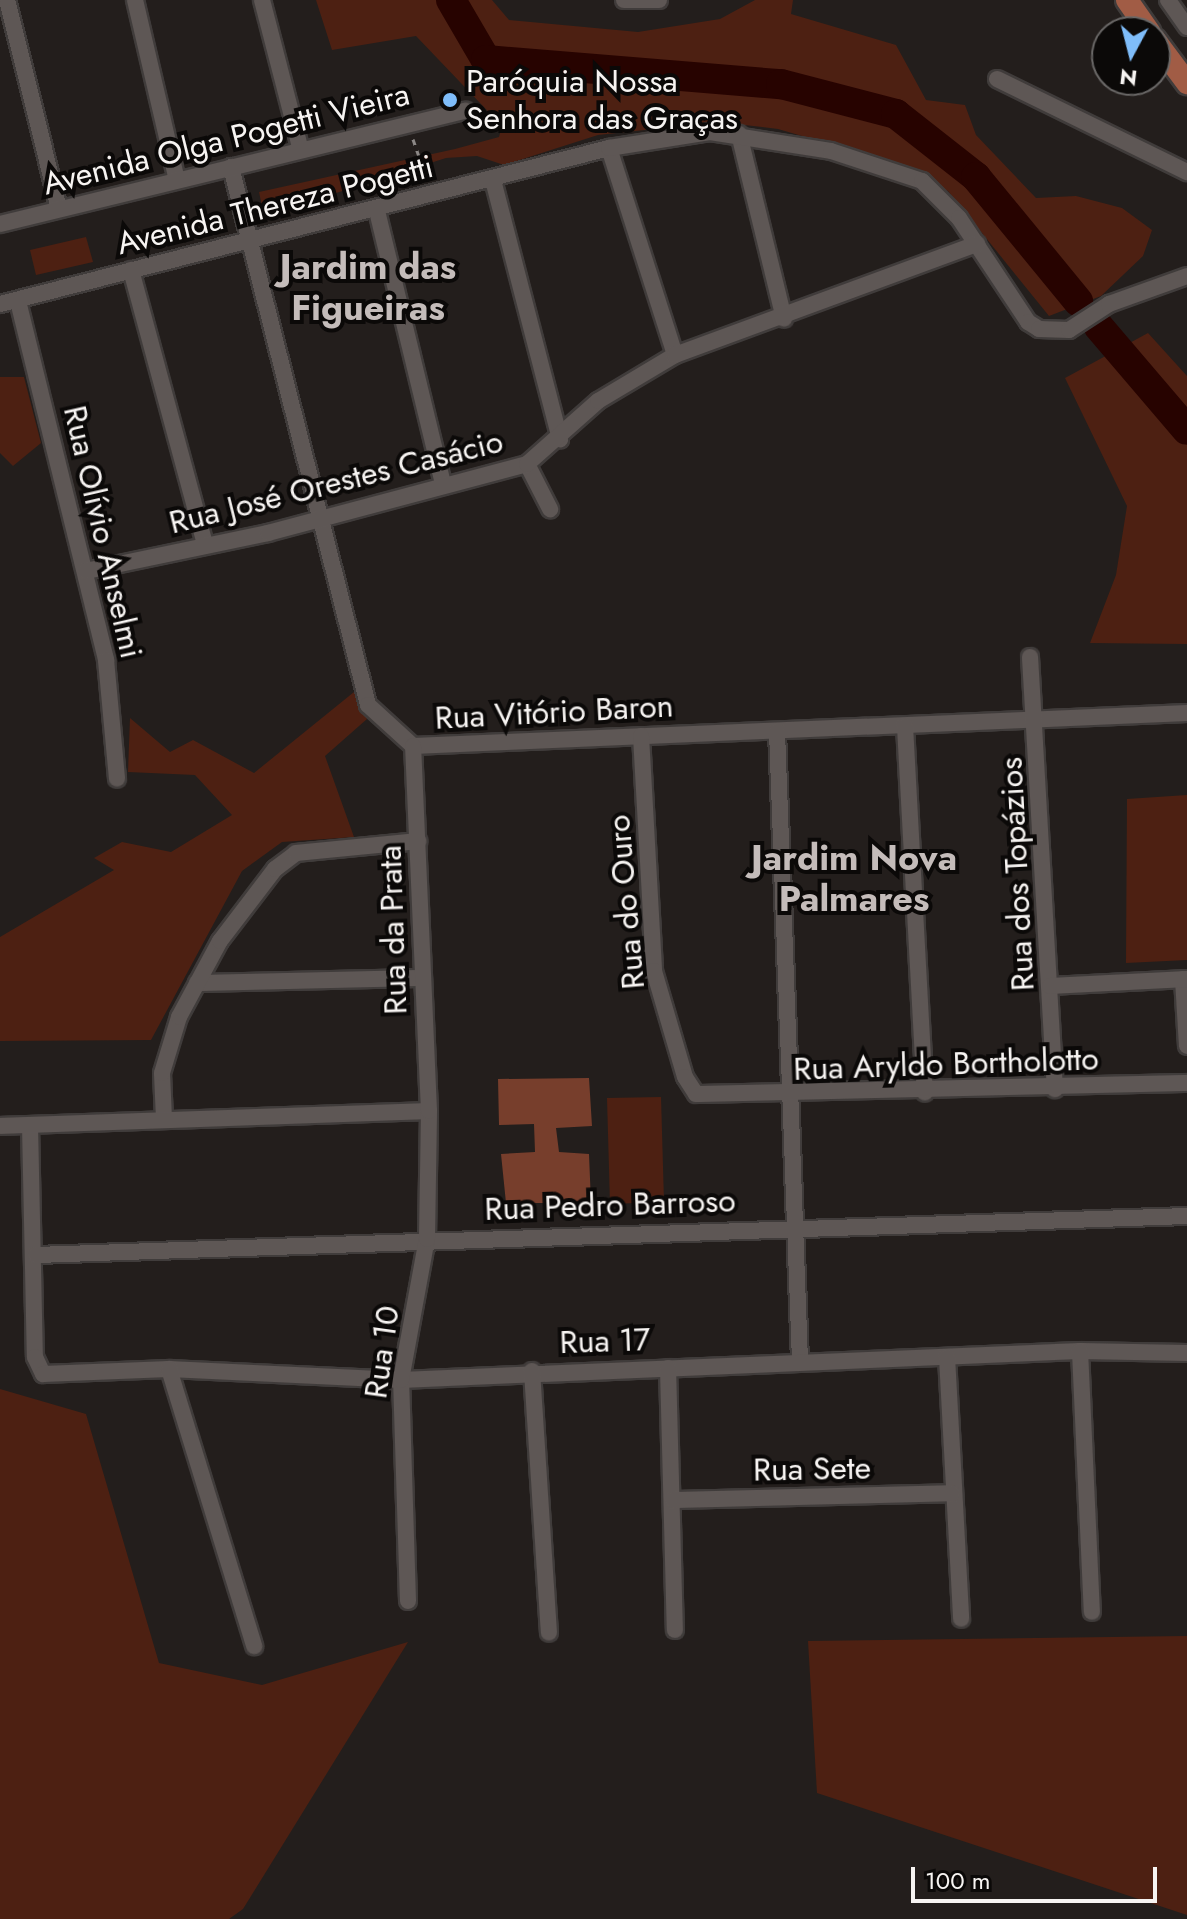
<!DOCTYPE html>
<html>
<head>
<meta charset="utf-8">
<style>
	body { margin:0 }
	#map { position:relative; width:1187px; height:1919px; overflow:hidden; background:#231e1c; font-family:Jost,sans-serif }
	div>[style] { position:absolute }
	.green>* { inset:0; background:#4d2012 }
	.river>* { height:30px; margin:-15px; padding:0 15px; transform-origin:15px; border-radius:15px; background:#270300 }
	.building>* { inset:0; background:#773e2c }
	.path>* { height:3px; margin-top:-1.5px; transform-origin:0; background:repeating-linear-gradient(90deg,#8c8886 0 6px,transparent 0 12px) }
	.roads { filter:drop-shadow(2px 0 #403c3b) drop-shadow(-2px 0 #403c3b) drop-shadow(0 2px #403c3b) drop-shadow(0 -2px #403c3b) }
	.minor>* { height:16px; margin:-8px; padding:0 8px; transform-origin:8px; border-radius:8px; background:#5e5755 }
	.major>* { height:22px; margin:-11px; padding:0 11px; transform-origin:11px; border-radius:11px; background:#a15c45 }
	.dots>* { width:22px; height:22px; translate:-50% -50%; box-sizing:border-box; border:4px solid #0b0908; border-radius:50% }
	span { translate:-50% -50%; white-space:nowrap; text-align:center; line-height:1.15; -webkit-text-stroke:8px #0b0908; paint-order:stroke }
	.poi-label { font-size:32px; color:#f7f4f2 }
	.left { translate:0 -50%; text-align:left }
	.street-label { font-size:32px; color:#f7f4f2 }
	.quarter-label { font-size:36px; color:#c4bcba; font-weight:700 }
	.north { position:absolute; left:1091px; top:16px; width:80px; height:80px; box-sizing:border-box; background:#0b0908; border:2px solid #696766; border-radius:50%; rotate:187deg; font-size:22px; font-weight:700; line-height:32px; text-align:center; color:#f7f4f2 }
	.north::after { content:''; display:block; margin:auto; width:28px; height:36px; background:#7fbdfa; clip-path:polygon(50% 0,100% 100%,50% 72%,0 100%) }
	.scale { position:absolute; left:911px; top:1867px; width:246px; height:36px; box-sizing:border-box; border:4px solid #f7f4f2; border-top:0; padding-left:10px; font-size:24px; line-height:28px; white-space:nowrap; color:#f7f4f2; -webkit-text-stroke:6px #0b0908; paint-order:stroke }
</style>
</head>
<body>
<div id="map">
	<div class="green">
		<div style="clip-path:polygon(316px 0,492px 0,509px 20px,638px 32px,720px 19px,755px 0,793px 0,791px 14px,896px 45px,926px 100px,965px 105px,976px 135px,1036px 198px,1076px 196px,1122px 208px,1152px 230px,1143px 256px,1101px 296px,1049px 316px,948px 191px,864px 154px,778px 129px,719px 122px,598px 135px,504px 165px,477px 156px,446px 158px,264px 216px,259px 192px,455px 149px,499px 137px,502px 126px,416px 36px,332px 50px)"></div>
		<div style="clip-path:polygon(86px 237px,93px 262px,36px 275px,30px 250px)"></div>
		<div style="clip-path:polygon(1148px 333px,1187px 376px,1187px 644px,1090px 643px,1116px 575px,1127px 506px,1065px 378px)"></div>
		<div style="clip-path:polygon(0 377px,24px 377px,41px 443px,13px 466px,0 453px)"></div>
		<div style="clip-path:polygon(354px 692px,367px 719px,325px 756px,354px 837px,282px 842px,242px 871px,151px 1040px,0 1041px,0 937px,114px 870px,94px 858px,122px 842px,171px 852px,232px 815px,195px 775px,128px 772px,130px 718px,170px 752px,193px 740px,254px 773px)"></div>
		<div style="clip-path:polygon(1187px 795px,1187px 960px,1126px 963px,1127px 799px)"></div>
		<div style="clip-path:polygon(661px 1097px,664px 1202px,610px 1204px,607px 1098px)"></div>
		<div style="clip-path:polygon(0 1389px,86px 1414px,159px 1663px,262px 1685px,408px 1642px,243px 1909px,229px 1919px,0 1919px)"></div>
		<div style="clip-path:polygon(1187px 1636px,1187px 1915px,817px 1793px,808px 1641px)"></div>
	</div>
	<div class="river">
		<div style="left:451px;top:0;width:69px;rotate:59.7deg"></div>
		<div style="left:486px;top:60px;width:296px;rotate:4.7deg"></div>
		<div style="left:781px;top:84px;width:119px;rotate:14.6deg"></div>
		<div style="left:896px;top:114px;width:102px;rotate:38.2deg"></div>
		<div style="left:976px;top:177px;width:161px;rotate:50.6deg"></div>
		<div style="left:1099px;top:327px;width:135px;rotate:49.5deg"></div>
	</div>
	<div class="building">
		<div style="clip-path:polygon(589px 1078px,592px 1126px,556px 1128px,559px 1152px,589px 1154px,591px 1203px,506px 1203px,501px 1154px,535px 1152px,534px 1124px,499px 1125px,498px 1079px)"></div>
	</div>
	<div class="path">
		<div style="left:413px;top:139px;width:40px;rotate:71.1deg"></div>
	</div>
	<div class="roads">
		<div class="minor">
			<div style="left:7px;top:0;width:214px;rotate:76deg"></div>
			<div style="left:135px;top:0;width:185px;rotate:76.9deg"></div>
			<div style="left:262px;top:0;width:152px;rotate:75.5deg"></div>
			<div style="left:624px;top:0;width:35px"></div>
			<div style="left:1168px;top:0;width:33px;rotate:55deg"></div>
			<div style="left:997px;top:79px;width:212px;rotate:26.1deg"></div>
			<div style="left:739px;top:134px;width:190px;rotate:76.3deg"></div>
			<div style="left:609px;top:148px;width:217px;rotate:72.3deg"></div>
			<div style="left:231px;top:167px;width:555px;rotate:75.71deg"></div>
			<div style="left:368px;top:705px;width:61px;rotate:42.3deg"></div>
			<div style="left:413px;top:746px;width:775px;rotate:-2.44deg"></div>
			<div style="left:493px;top:180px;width:268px;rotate:75.5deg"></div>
			<div style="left:377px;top:211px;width:280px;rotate:76.4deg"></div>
			<div style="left:0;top:224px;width:479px;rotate:-13.7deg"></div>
			<div style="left:131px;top:270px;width:285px;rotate:74.9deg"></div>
			<div style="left:18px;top:301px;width:370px;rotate:76.2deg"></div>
			<div style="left:106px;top:660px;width:119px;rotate:84.7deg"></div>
			<div style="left:0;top:304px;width:629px;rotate:-14.37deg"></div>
			<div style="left:609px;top:148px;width:102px;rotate:-9deg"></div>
			<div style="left:710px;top:132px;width:122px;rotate:8.9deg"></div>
			<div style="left:831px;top:151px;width:96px;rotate:18.2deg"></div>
			<div style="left:922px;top:181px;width:52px;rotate:45deg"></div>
			<div style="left:959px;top:218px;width:125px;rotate:56.4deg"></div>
			<div style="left:1028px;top:322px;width:13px;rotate:32deg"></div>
			<div style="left:1039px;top:329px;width:30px;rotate:2deg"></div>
			<div style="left:1069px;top:330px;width:48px;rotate:-33deg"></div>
			<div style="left:1109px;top:304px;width:83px;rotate:-19.7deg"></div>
			<div style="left:527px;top:464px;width:51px;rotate:62.9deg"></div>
			<div style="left:86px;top:571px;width:186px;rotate:-11.8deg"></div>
			<div style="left:268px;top:533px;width:268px;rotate:-14.9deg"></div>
			<div style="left:527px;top:464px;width:95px;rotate:-41.6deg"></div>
			<div style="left:598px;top:401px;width:90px;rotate:-30.9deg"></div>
			<div style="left:675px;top:355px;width:322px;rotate:-20.2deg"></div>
			<div style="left:1030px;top:657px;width:433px;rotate:86.7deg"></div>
			<div style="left:905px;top:726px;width:367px;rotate:86.9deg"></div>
			<div style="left:777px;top:731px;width:631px;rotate:87.91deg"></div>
			<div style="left:641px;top:736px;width:235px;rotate:86.8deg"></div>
			<div style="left:654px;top:971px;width:110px;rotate:73.7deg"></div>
			<div style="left:685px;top:1077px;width:20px;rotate:57deg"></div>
			<div style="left:696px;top:1094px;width:491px;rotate:-1.3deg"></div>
			<div style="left:1183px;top:979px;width:67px;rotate:86.6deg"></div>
			<div style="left:197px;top:983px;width:224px;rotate:-1.3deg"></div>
			<div style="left:1050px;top:986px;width:137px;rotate:-2.9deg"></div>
			<div style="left:164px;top:1119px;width:46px;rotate:-92.5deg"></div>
			<div style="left:162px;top:1073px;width:59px;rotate:-73.1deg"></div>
			<div style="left:179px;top:1017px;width:86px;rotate:-61.7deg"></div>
			<div style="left:220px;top:941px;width:91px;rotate:-52.6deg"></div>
			<div style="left:275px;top:869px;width:26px;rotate:-37deg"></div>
			<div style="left:296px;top:853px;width:123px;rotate:-5.6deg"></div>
			<div style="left:30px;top:1125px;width:232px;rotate:88.8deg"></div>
			<div style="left:35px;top:1357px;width:19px;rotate:65deg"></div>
			<div style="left:43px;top:1374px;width:126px;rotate:-2.3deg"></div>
			<div style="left:169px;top:1369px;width:232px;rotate:2.7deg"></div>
			<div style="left:401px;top:1380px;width:680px;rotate:-2.45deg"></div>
			<div style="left:1080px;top:1351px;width:107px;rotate:1.1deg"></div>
			<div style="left:0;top:1126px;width:429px;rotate:-2deg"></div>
			<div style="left:36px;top:1255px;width:1152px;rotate:-1.94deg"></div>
			<div style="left:1080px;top:1351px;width:261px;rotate:87.4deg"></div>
			<div style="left:947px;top:1357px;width:262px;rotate:86.9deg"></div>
			<div style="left:668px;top:1368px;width:262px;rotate:88.5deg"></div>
			<div style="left:169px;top:1369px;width:290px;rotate:72.9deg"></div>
			<div style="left:532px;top:1371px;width:262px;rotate:86.3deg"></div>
			<div style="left:673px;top:1500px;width:279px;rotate:-1.4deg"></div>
			<div style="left:408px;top:1601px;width:221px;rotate:-91.8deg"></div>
			<div style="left:401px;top:1380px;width:143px;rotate:-79.6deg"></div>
			<div style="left:427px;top:1239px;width:128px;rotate:-89.1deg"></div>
			<div style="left:429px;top:1111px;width:365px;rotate:-92.5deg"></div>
		</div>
		<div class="major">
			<div style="left:1127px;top:0;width:39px;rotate:55deg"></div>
			<div style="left:1155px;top:40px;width:54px;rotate:53.3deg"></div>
		</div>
	</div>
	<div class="dots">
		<div style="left:450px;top:100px;background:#7fbdfa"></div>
	</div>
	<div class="poi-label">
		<span class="left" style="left:466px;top:100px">Paróquia Nossa<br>Senhora das Graças</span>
	</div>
	<div class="street-label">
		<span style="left:226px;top:139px;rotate:-14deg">Avenida Olga Pogetti Vieira</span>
		<span style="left:275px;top:205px;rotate:-14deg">Avenida Thereza Pogetti</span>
		<span style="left:336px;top:482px;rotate:-14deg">Rua José Orestes Casácio</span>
		<span style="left:103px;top:532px;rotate:77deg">Rua Olívio Anselmi</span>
		<span style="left:554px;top:712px;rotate:-3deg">Rua Vitório Baron</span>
		<span style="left:1017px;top:874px;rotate:-93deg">Rua dos Topázios</span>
		<span style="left:626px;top:902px;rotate:-95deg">Rua do Ouro</span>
		<span style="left:393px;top:930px;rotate:-92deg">Rua da Prata</span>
		<span style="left:946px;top:1064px;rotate:-2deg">Rua Aryldo Bortholotto</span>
		<span style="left:610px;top:1205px;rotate:-2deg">Rua Pedro Barroso</span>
		<span style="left:605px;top:1341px;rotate:-2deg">Rua 17</span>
		<span style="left:382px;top:1352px;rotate:-82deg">Rua 10</span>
		<span style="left:812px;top:1469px;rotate:-1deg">Rua Sete</span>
	</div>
	<div class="quarter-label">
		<span style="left:368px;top:287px">Jardim das<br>Figueiras</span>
		<span style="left:854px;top:878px">Jardim Nova<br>Palmares</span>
	</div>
	<div class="north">N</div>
	<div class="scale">100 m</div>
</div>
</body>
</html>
